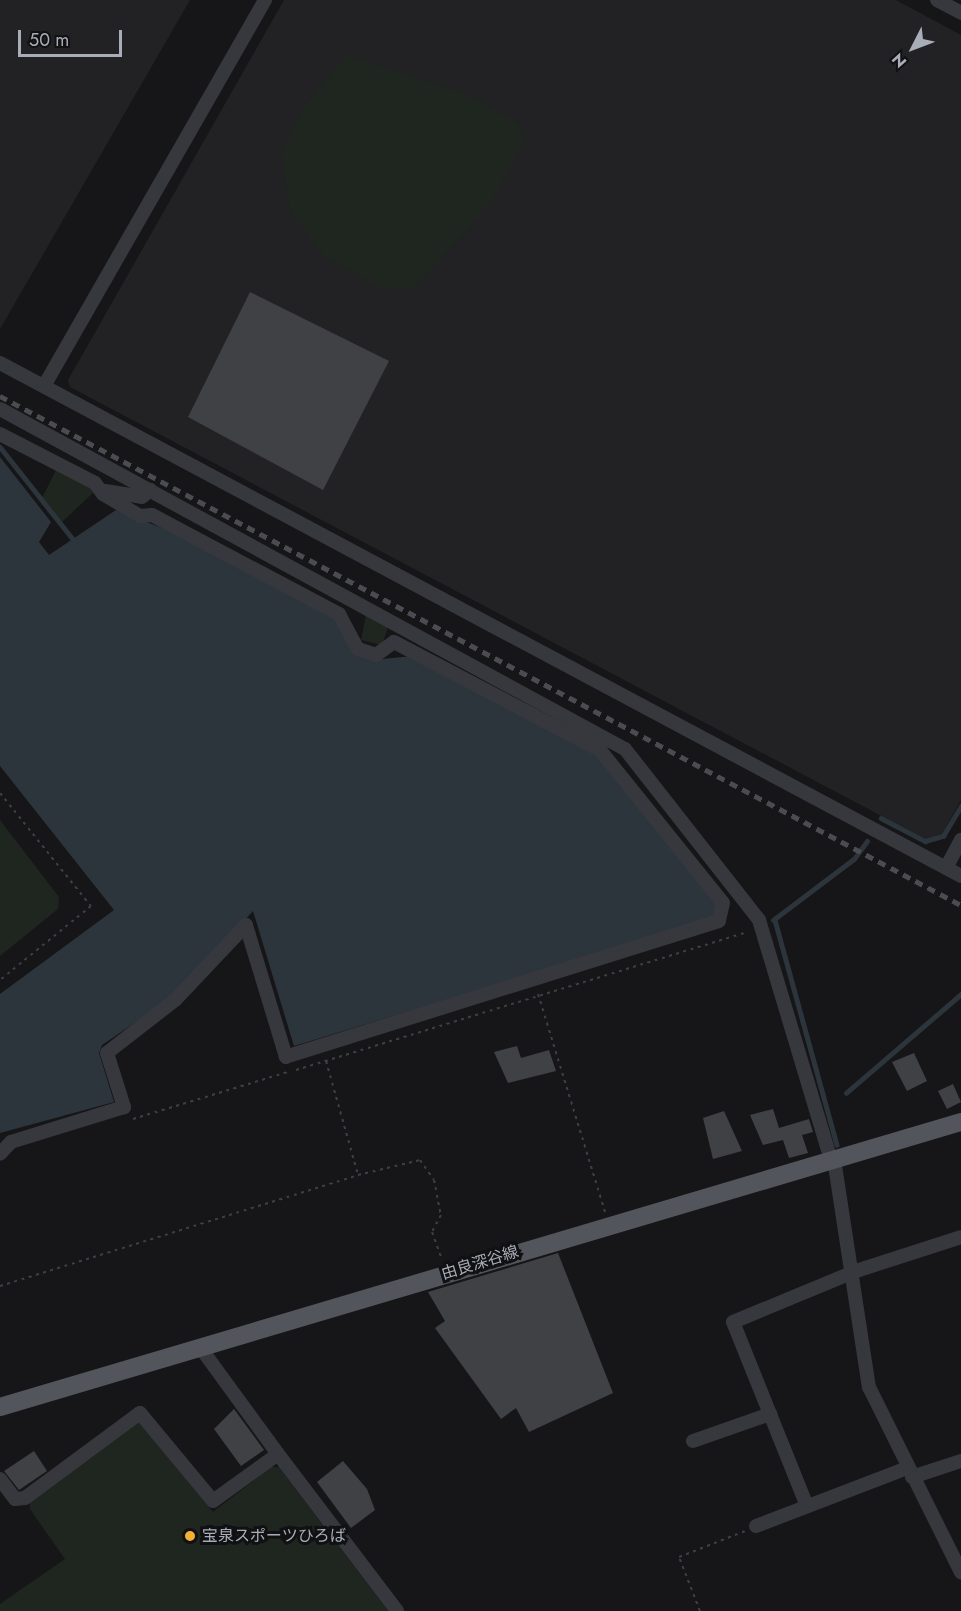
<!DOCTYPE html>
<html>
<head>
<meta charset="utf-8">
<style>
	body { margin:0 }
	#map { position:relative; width:961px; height:1611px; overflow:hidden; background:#161618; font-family:Jost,"Noto Sans JP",sans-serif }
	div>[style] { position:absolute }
	.built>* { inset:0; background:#222225 }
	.green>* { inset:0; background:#1e261f }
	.water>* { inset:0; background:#2c353c }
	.stream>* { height:4.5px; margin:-2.25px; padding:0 2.25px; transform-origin:2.25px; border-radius:2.25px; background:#2c353c }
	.building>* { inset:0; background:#404145 }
	.path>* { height:2px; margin-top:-1px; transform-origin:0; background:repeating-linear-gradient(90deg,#3d3f44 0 3px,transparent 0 7.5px) }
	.minor>* { height:14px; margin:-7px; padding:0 7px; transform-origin:7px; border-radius:7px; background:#37383d }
	.major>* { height:18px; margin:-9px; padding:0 9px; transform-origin:9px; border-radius:9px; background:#53555c }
	.rail>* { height:4.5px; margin-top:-2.25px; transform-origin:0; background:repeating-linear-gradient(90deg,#4a4c52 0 8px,transparent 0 14px) }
	.dots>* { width:16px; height:16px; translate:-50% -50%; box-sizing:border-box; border:3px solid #111113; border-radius:50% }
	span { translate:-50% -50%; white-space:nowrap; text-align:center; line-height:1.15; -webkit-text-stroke:6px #111113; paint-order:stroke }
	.street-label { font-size:16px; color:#a8adb8 }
	.poi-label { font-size:16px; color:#a8adb8 }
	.left { translate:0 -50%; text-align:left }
	.north { position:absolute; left:883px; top:18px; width:60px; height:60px; -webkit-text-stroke:4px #111113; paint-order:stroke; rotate:228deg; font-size:16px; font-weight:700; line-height:24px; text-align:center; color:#a8adb8 }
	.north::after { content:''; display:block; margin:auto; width:21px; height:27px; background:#a8adb8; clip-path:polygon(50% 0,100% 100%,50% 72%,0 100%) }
	.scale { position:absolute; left:18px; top:30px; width:104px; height:27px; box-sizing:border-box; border:3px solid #a8adb8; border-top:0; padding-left:8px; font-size:18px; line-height:21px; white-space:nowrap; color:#a8adb8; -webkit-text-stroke:4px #111113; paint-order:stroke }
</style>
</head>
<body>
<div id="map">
	<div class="built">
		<div style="clip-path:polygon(0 0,190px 0,0 329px)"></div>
		<div style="clip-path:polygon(284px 0,896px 0,961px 35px,961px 800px,942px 834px,925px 839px,70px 387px,68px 380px)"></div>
	</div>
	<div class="green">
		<div style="clip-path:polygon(347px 55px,464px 93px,517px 122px,525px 138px,492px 201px,414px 289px,383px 289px,325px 257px,291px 214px,281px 156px,303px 108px)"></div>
		<div style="clip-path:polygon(56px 470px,96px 490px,61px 523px,41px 500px)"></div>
		<div style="clip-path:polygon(366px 615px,388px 627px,382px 645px,361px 640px)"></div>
		<div style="clip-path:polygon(0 820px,59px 897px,58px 909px,0 956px)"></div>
		<div style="clip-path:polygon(138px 1421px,213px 1512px,271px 1467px,279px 1467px,388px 1611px,0 1611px,0 1604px,65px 1559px,30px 1509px,30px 1502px)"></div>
	</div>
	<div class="water">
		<div style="clip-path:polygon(0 457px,51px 522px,39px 542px,49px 555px,116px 510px,162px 528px,337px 617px,355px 650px,382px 659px,413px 656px,598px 755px,720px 903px,716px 918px,294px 1046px,253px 911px,177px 994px,102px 1045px,99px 1053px,114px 1102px,0 1133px,0 994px,114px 910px,0 766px)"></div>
	</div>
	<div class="stream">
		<div style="left:0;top:447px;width:124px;rotate:51.6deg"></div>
		<div style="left:881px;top:818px;width:50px;rotate:27.6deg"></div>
		<div style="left:925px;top:841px;width:19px;rotate:-16deg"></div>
		<div style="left:943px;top:836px;width:35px;rotate:-59deg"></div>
		<div style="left:773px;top:920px;width:101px;rotate:-37deg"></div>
		<div style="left:854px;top:859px;width:22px;rotate:-54deg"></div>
		<div style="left:775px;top:920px;width:233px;rotate:74.6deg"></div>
		<div style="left:846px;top:1093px;width:152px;rotate:-40.7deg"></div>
	</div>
	<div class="building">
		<div style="clip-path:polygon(250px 292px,389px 361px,323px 490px,188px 417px)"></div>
		<div style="clip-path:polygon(517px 1046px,521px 1058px,549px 1050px,556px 1071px,508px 1083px,494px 1052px)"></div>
		<div style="clip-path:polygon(914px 1053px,927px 1081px,907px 1091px,892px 1062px)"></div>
		<div style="clip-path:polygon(953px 1084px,961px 1102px,947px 1109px,938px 1091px)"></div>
		<div style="clip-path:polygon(773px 1109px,779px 1128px,809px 1119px,813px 1132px,802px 1135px,808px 1153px,789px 1158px,783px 1140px,763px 1145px,750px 1115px)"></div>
		<div style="clip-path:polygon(724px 1111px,742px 1151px,713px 1159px,703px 1118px)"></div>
		<div style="clip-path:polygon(558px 1253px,613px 1393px,529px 1432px,516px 1408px,501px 1419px,435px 1328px,445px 1321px,428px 1292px)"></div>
		<div style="clip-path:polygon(234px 1409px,264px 1450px,241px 1466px,214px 1429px)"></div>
		<div style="clip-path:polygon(34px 1451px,47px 1471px,19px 1490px,4px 1471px)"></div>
		<div style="clip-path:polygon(343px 1461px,367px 1489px,375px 1510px,351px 1528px,317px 1482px)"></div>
	</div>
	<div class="path">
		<div style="left:0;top:793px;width:145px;rotate:51.2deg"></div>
		<div style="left:91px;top:906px;width:117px;rotate:140.9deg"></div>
		<div style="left:538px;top:994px;width:228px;rotate:72.9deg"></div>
		<div style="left:326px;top:1061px;width:118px;rotate:74.3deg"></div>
		<div style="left:358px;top:1175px;width:64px;rotate:-13.6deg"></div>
		<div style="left:420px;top:1160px;width:24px;rotate:55deg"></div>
		<div style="left:434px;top:1180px;width:36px;rotate:79deg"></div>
		<div style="left:441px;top:1215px;width:19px;rotate:118deg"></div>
		<div style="left:432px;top:1232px;width:29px;rotate:70deg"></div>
		<div style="left:296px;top:1070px;width:472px;rotate:-17deg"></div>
		<div style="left:133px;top:1119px;width:165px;rotate:-16.9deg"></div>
		<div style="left:0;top:1286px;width:375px;rotate:-17.2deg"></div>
		<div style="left:700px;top:1611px;width:58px;rotate:-111.3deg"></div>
		<div style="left:679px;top:1557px;width:71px;rotate:-21.5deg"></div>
	</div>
	<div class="minor">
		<div style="left:937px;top:0;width:27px;rotate:28deg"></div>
		<div style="left:0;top:363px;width:1089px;rotate:28.09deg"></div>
		<div style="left:44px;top:386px;width:445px;rotate:-60.2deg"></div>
		<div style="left:0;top:409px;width:711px;rotate:28.55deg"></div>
		<div style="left:625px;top:749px;width:217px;rotate:51.9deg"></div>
		<div style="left:759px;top:920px;width:251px;rotate:73.3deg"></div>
		<div style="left:0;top:434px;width:107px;rotate:27.3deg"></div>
		<div style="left:95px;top:483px;width:14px;rotate:54deg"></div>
		<div style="left:103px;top:494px;width:43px;rotate:30.7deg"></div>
		<div style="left:140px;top:516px;width:12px;rotate:-5deg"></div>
		<div style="left:152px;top:515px;width:212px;rotate:27.9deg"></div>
		<div style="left:339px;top:614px;width:40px;rotate:62deg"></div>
		<div style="left:358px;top:649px;width:19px;rotate:18deg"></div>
		<div style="left:376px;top:655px;width:22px;rotate:-36deg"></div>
		<div style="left:394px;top:642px;width:233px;rotate:27.7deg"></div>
		<div style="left:600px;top:750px;width:196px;rotate:51.2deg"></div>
		<div style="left:723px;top:903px;width:18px;rotate:103deg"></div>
		<div style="left:719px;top:921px;width:454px;rotate:162.6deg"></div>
		<div style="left:286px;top:1057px;width:138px;rotate:-106.9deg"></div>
		<div style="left:246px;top:925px;width:103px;rotate:133.4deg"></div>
		<div style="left:175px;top:1000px;width:86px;rotate:142.1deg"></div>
		<div style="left:107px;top:1053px;width:57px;rotate:72.5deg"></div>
		<div style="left:124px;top:1107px;width:118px;rotate:162.8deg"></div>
		<div style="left:11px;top:1142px;width:16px;rotate:133deg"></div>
		<div style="left:105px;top:491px;width:37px;rotate:9deg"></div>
		<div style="left:142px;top:497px;width:11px;rotate:-41deg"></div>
		<div style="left:946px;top:868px;width:32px;rotate:-62deg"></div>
		<div style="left:834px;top:1159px;width:231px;rotate:81.3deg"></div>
		<div style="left:869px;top:1387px;width:207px;rotate:63.6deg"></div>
		<div style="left:200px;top:1347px;width:132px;rotate:53.9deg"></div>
		<div style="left:770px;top:1414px;width:99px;rotate:-111.9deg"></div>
		<div style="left:733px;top:1322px;width:133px;rotate:-22.5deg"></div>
		<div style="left:856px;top:1271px;width:110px;rotate:-17.9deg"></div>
		<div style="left:693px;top:1441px;width:82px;rotate:-19.3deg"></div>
		<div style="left:770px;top:1414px;width:99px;rotate:68.1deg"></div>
		<div style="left:912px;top:1477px;width:52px;rotate:-18.1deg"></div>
		<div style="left:0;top:1479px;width:25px;rotate:53deg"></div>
		<div style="left:15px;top:1499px;width:10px;rotate:-6deg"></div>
		<div style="left:25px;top:1498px;width:143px;rotate:-36.5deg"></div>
		<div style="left:140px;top:1413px;width:114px;rotate:50.3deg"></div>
		<div style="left:213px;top:1501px;width:80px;rotate:-35.9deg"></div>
		<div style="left:278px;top:1454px;width:197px;rotate:52.8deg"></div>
		<div style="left:756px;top:1526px;width:162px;rotate:-21deg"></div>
	</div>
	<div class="major">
		<div style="left:0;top:1407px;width:1002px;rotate:-16.52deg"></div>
	</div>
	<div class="rail">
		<div style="left:0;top:396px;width:1087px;rotate:27.91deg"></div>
	</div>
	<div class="dots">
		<div style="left:190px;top:1536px;background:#f2b134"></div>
	</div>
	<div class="street-label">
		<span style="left:480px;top:1263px;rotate:-17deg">由良深谷線</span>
	</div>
	<div class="poi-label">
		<span class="left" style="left:202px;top:1536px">宝泉スポーツひろば</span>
	</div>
	<div class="north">N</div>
	<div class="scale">50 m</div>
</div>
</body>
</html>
